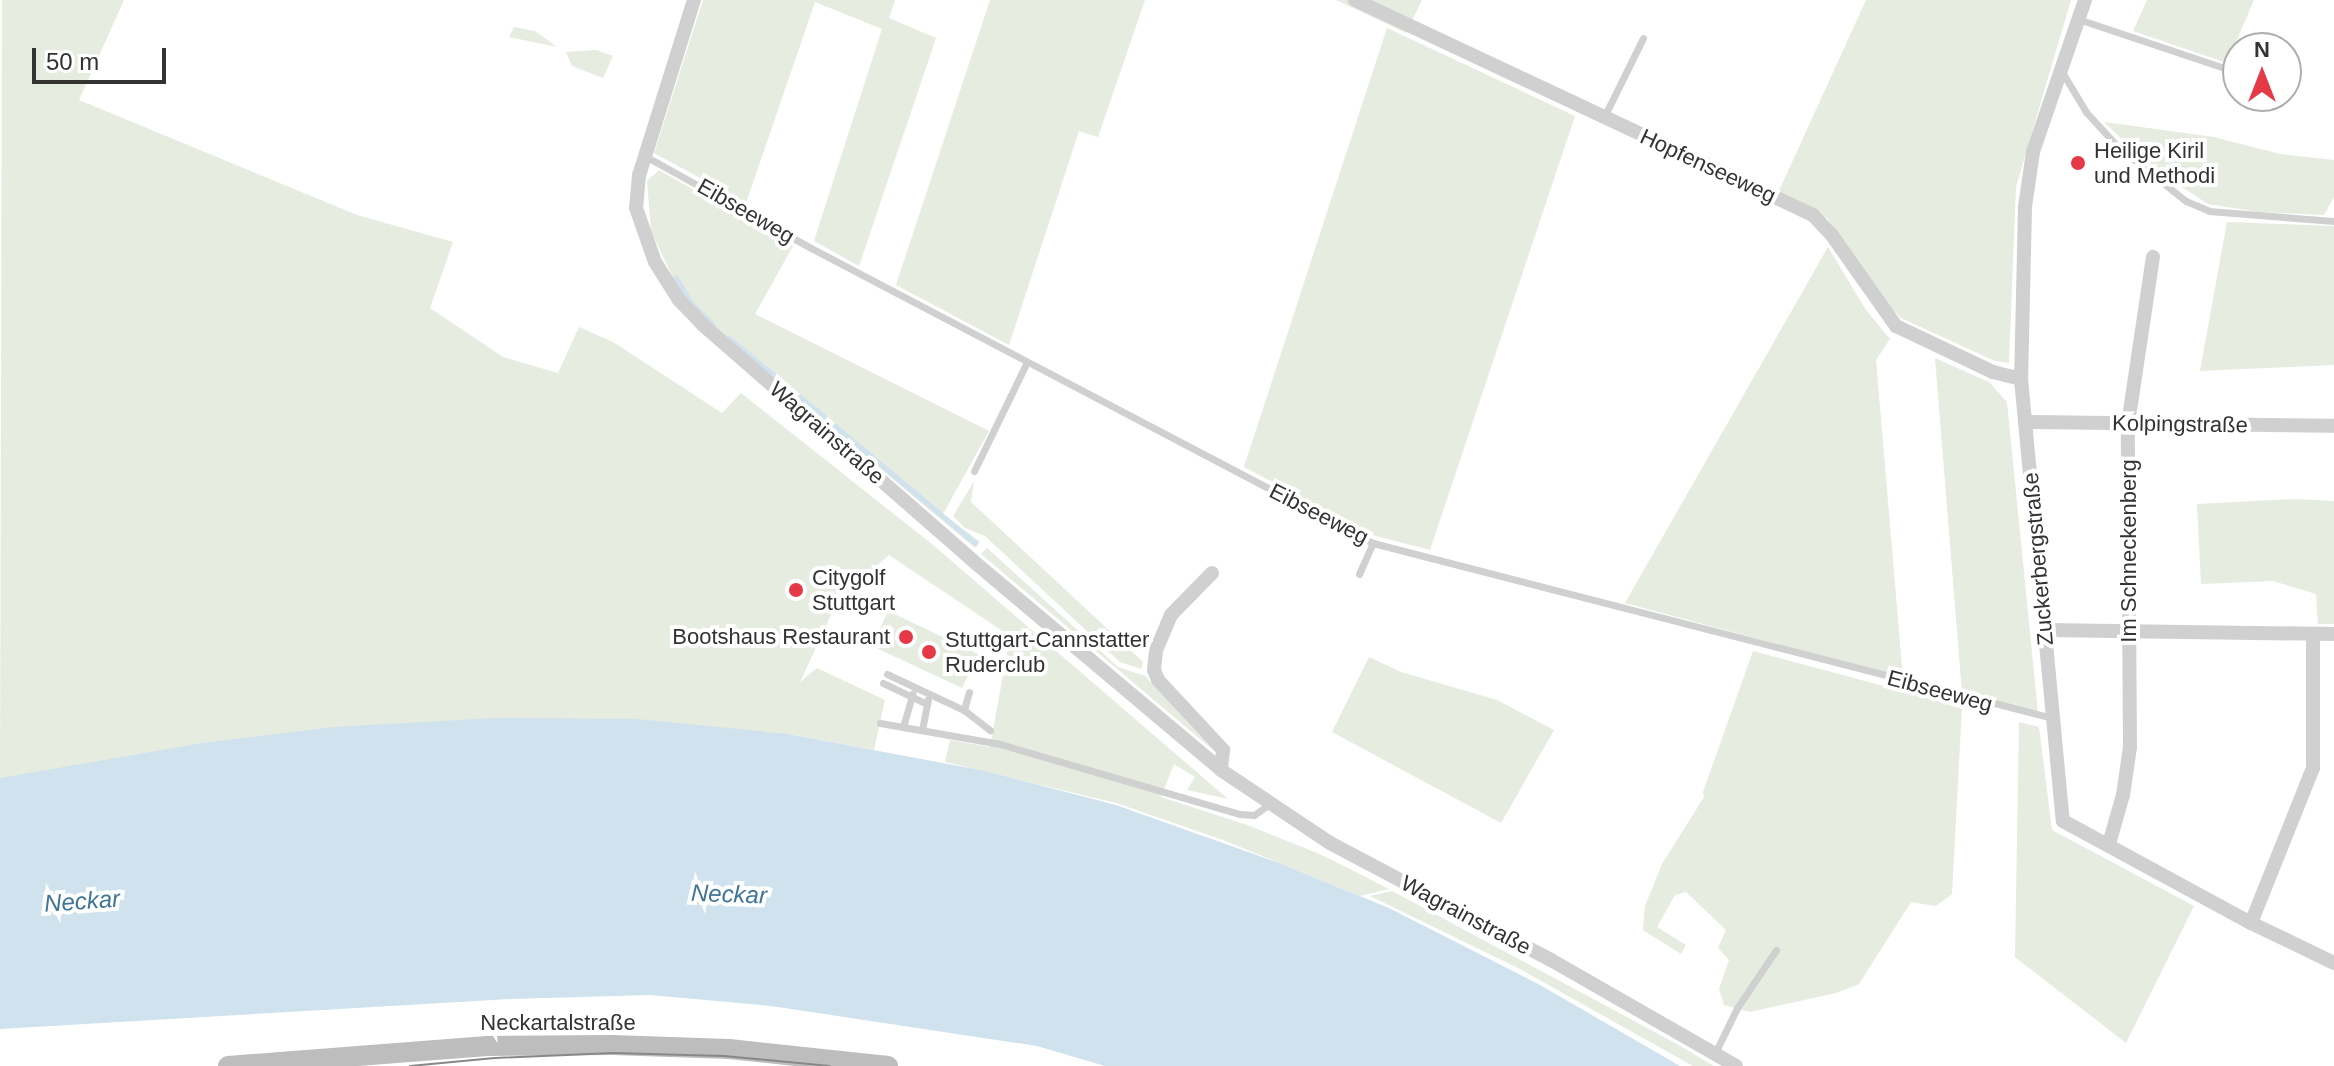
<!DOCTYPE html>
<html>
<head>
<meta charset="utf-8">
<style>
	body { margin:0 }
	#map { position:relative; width:2334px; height:1066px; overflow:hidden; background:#fff; font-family:Arial,sans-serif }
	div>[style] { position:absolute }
	.green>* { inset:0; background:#e6ecdf }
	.water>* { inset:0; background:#cfe2ee }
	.stream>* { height:5px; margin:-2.5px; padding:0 2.5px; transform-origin:2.5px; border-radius:2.5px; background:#cfe2ee }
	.service>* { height:7px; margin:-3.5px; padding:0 3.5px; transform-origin:3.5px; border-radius:3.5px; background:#d0d0d0 }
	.minor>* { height:14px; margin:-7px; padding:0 7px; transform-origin:7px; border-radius:7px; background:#d0d0d0 }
	.secondary>* { height:20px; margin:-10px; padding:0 10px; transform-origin:10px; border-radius:10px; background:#bdbdbd }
	.tram>* { height:2px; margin:-1px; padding:0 1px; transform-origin:1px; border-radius:1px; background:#888 }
	.dots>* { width:22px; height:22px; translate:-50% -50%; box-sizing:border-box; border:4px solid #fff; border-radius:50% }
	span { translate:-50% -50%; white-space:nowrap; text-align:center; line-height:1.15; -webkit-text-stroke:8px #fff; paint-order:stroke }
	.poi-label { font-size:22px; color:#333 }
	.left { translate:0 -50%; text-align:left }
	.right { translate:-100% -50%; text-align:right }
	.street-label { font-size:22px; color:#333 }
	.water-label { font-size:24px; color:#3f7597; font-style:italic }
	.north { position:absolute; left:2222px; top:32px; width:80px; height:80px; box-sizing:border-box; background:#fff; border:2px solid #adadad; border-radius:50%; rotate:0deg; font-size:22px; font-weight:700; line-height:32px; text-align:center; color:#333 }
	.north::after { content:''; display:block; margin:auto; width:28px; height:36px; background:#e63946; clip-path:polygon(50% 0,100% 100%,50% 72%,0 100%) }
	.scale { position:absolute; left:32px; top:48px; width:134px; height:36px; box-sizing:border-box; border:4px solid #333; border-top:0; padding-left:10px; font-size:24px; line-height:28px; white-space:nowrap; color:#333; -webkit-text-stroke:6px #fff; paint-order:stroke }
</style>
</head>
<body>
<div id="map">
	<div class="green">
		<div style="clip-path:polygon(2px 0,124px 0,79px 100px,357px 215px,453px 242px,430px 308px,503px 357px,558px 373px,579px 327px,613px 342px,722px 413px,741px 393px,933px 545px,1228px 799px,1187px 790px,1195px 777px,1174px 764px,1161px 797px,1247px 825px,1322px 855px,1389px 889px,1360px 896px,1223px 840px,1116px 803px,945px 762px,950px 740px,990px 747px,1010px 636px,889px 555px,837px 602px,800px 682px,817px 668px,885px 700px,874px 750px,788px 734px,0 789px)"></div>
		<div style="clip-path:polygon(703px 0,895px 0,889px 18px,936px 38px,859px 266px,814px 241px,882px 29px,815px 2px,746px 203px,654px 153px)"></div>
		<div style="clip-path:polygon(990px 0,1145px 0,1098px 137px,1079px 131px,1009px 345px,896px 285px)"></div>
		<div style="clip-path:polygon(1336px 0,1422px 0,1406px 33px)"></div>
		<div style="clip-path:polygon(1866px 0,2071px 0,2016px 187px,2009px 363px,1995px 361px,1901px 318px,1883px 300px,1827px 218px,1778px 193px)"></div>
		<div style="clip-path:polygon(2147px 0,2254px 0,2227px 63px,2133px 31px)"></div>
		<div style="clip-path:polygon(514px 27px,535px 31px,557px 47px,509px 37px)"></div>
		<div style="clip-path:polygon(1387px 28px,1575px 116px,1430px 550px,1376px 536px,1244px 467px)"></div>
		<div style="clip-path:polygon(596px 50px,613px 56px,603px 78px,572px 66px,566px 52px)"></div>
		<div style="clip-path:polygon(2104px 122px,2214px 137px,2280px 154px,2334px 160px,2334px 197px,2324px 215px,2258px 212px,2208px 204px,2151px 167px)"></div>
		<div style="clip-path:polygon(659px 170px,793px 246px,755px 314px,989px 431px,943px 514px,980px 542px,975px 548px,712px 328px,682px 297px,651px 231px,647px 181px)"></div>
		<div style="clip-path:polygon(2227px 222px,2334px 226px,2334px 365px,2200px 371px)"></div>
		<div style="clip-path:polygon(1828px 247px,1866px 310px,1890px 339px,1876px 360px,1903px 678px,1625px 603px)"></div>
		<div style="clip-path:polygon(1935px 358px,1989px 382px,2007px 402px,2038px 713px,1962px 693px)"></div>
		<div style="clip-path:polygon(974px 481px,971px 502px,1143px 662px,1141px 669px,1120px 662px,985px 536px,965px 528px,953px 516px)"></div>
		<div style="clip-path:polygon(2295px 499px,2334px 501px,2334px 624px,2318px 624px,2316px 594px,2273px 581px,2201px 584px,2197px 504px)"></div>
		<div style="clip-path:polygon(987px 548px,1118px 667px,1145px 676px,1213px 750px,981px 554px)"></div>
		<div style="clip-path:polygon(888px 611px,978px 654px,962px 688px,872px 646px)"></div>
		<div style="clip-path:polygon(1753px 651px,1962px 707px,1952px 894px,1936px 906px,1911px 902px,1859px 984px,1836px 993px,1750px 1012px,1724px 1005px,1719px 989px,1729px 960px,1718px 948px,1726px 930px,1686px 892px,1675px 895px,1657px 927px,1686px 945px,1681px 954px,1643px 930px,1645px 906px,1662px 864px,1704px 797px,1703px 792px)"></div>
		<div style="clip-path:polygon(1369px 657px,1401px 672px,1497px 700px,1554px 730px,1501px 823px,1332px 732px)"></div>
		<div style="clip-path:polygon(2019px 722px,2039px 727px,2052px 830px,2194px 906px,2126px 1043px,2015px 957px)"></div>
		<div style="clip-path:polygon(1392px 891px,1677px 1044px,1714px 1066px,1693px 1066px,1518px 968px,1370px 896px)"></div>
	</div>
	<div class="water">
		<div style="clip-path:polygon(494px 718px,637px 719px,788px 734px,985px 771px,1116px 805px,1279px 863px,1389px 908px,1540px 985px,1680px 1066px,1105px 1066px,1037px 1046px,771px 1006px,650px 995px,511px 999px,0 1029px,0 778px,203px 743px,334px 727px)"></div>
	</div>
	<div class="stream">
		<div style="left:676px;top:278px;width:29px;rotate:59deg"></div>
		<div style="left:691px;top:303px;width:30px;rotate:45deg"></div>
		<div style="left:729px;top:338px;width:320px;rotate:39.8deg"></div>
	</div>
	<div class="service">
		<div style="left:2078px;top:19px;width:163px;rotate:18.5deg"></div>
		<div style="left:2062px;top:72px;width:47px;rotate:59deg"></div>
		<div style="left:2086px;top:112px;width:47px;rotate:47.6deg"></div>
		<div style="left:2118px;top:147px;width:87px;rotate:38.5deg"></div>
		<div style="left:2186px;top:201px;width:25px;rotate:23deg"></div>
		<div style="left:2209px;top:211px;width:125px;rotate:4.6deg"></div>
		<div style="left:1604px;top:117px;width:88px;rotate:-63.7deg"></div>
		<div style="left:645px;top:156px;width:190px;rotate:29deg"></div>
		<div style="left:811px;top:248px;width:635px;rotate:27.7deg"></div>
		<div style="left:1373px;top:543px;width:701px;rotate:14.45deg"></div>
		<div style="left:974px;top:471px;width:121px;rotate:-64.1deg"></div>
		<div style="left:1359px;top:574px;width:34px;rotate:-66deg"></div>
		<div style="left:887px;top:674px;width:85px;rotate:25.1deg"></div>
		<div style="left:883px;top:683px;width:49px;rotate:25.5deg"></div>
		<div style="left:969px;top:692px;width:19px;rotate:106deg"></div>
		<div style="left:964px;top:710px;width:33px;rotate:38deg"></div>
		<div style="left:880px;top:723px;width:122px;rotate:9.9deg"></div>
		<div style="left:1000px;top:744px;width:250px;rotate:16.3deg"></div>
		<div style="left:1240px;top:814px;width:14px;rotate:4deg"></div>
		<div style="left:1254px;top:815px;width:19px;rotate:-35deg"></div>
		<div style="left:903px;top:727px;width:35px;rotate:-74deg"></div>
		<div style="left:922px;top:730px;width:31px;rotate:-79deg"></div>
		<div style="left:1715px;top:1053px;width:50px;rotate:-63.9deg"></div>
		<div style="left:1737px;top:1008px;width:70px;rotate:-56.1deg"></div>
	</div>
	<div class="minor">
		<div style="left:694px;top:0;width:183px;rotate:107.4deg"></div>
		<div style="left:639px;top:175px;width:33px;rotate:95deg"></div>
		<div style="left:636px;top:208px;width:57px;rotate:70.6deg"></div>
		<div style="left:655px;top:262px;width:45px;rotate:57.7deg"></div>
		<div style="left:679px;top:300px;width:35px;rotate:46deg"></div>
		<div style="left:703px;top:325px;width:357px;rotate:41.1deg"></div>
		<div style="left:972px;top:560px;width:326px;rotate:40.1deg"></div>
		<div style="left:1221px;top:770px;width:131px;rotate:33.8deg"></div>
		<div style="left:1330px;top:843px;width:250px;rotate:27.9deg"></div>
		<div style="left:1551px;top:960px;width:213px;rotate:29.8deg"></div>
		<div style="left:1355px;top:0;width:506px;rotate:25.15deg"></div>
		<div style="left:1813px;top:215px;width:26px;rotate:47deg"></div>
		<div style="left:1831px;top:234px;width:113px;rotate:54.8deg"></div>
		<div style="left:1896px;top:326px;width:107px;rotate:25.4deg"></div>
		<div style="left:1993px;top:372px;width:29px;rotate:14deg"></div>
		<div style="left:2085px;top:0;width:161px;rotate:108.9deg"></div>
		<div style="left:2033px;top:152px;width:56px;rotate:98.3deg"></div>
		<div style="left:2025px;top:207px;width:172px;rotate:91.3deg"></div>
		<div style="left:2021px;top:379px;width:444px;rotate:84.6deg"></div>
		<div style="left:2063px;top:821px;width:214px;rotate:28.5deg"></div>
		<div style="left:2251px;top:923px;width:92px;rotate:25.7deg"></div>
		<div style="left:2025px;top:422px;width:309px;rotate:0.7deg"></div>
		<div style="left:1212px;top:573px;width:59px;rotate:134.3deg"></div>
		<div style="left:1171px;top:615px;width:39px;rotate:113deg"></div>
		<div style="left:1156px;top:651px;width:19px;rotate:96deg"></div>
		<div style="left:1154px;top:670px;width:11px;rotate:68deg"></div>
		<div style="left:1158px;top:680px;width:96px;rotate:47.1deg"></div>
		<div style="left:1223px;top:750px;width:20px;rotate:96deg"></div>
		<div style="left:2046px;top:630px;width:288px;rotate:0.8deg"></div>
		<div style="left:2109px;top:844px;width:51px;rotate:-74.1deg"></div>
		<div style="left:2123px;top:795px;width:49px;rotate:-81.7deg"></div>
		<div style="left:2130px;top:747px;width:323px;rotate:-90.4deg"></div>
		<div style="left:2128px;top:424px;width:169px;rotate:-81.5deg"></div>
		<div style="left:2251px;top:923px;width:167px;rotate:-68.2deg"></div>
		<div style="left:2313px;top:768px;width:134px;rotate:-90deg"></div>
	</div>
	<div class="secondary">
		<div style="left:228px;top:1066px;width:260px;rotate:-4.4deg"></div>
		<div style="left:487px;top:1046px;width:125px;rotate:-0.5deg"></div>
		<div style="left:612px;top:1045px;width:117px;rotate:2deg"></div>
		<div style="left:729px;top:1049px;width:160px;rotate:6.1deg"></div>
	</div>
	<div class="tram">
		<div style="left:410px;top:1066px;width:85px;rotate:-5.4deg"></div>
		<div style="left:495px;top:1058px;width:118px;rotate:-2.4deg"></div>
		<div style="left:613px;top:1053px;width:111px;rotate:1.5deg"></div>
		<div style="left:724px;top:1056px;width:106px;rotate:5.4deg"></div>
	</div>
	<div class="dots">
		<div style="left:2078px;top:163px;background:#e63946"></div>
		<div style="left:796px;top:590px;background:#e63946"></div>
		<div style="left:906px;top:637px;background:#e63946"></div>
		<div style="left:929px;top:652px;background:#e63946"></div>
	</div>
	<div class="poi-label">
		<span class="left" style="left:2094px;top:163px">Heilige Kiril<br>und Methodi</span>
		<span class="left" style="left:812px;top:590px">Citygolf<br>Stuttgart</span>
		<span class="right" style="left:890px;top:637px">Bootshaus Restaurant</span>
		<span class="left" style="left:945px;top:652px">Stuttgart-Cannstatter<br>Ruderclub</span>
	</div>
	<div class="street-label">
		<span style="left:1708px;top:166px;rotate:25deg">Hopfenseeweg</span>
		<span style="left:746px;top:211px;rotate:30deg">Eibseeweg</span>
		<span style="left:2180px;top:424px;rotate:1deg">Kolpingstraße</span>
		<span style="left:827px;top:433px;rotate:41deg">Wagrainstraße</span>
		<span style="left:1319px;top:514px;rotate:27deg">Eibseeweg</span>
		<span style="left:2129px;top:551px;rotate:-90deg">Im Schneckenberg</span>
		<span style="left:2038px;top:559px;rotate:-95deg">Zuckerbergstraße</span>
		<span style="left:1940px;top:691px;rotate:15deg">Eibseeweg</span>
		<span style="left:1466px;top:915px;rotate:28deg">Wagrainstraße</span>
		<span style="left:558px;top:1023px">Neckartalstraße</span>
	</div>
	<div class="water-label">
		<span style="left:729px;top:894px;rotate:2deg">Neckar</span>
		<span style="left:82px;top:901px;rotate:-4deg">Neckar</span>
	</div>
	<div class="north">N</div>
	<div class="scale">50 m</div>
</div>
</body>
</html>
